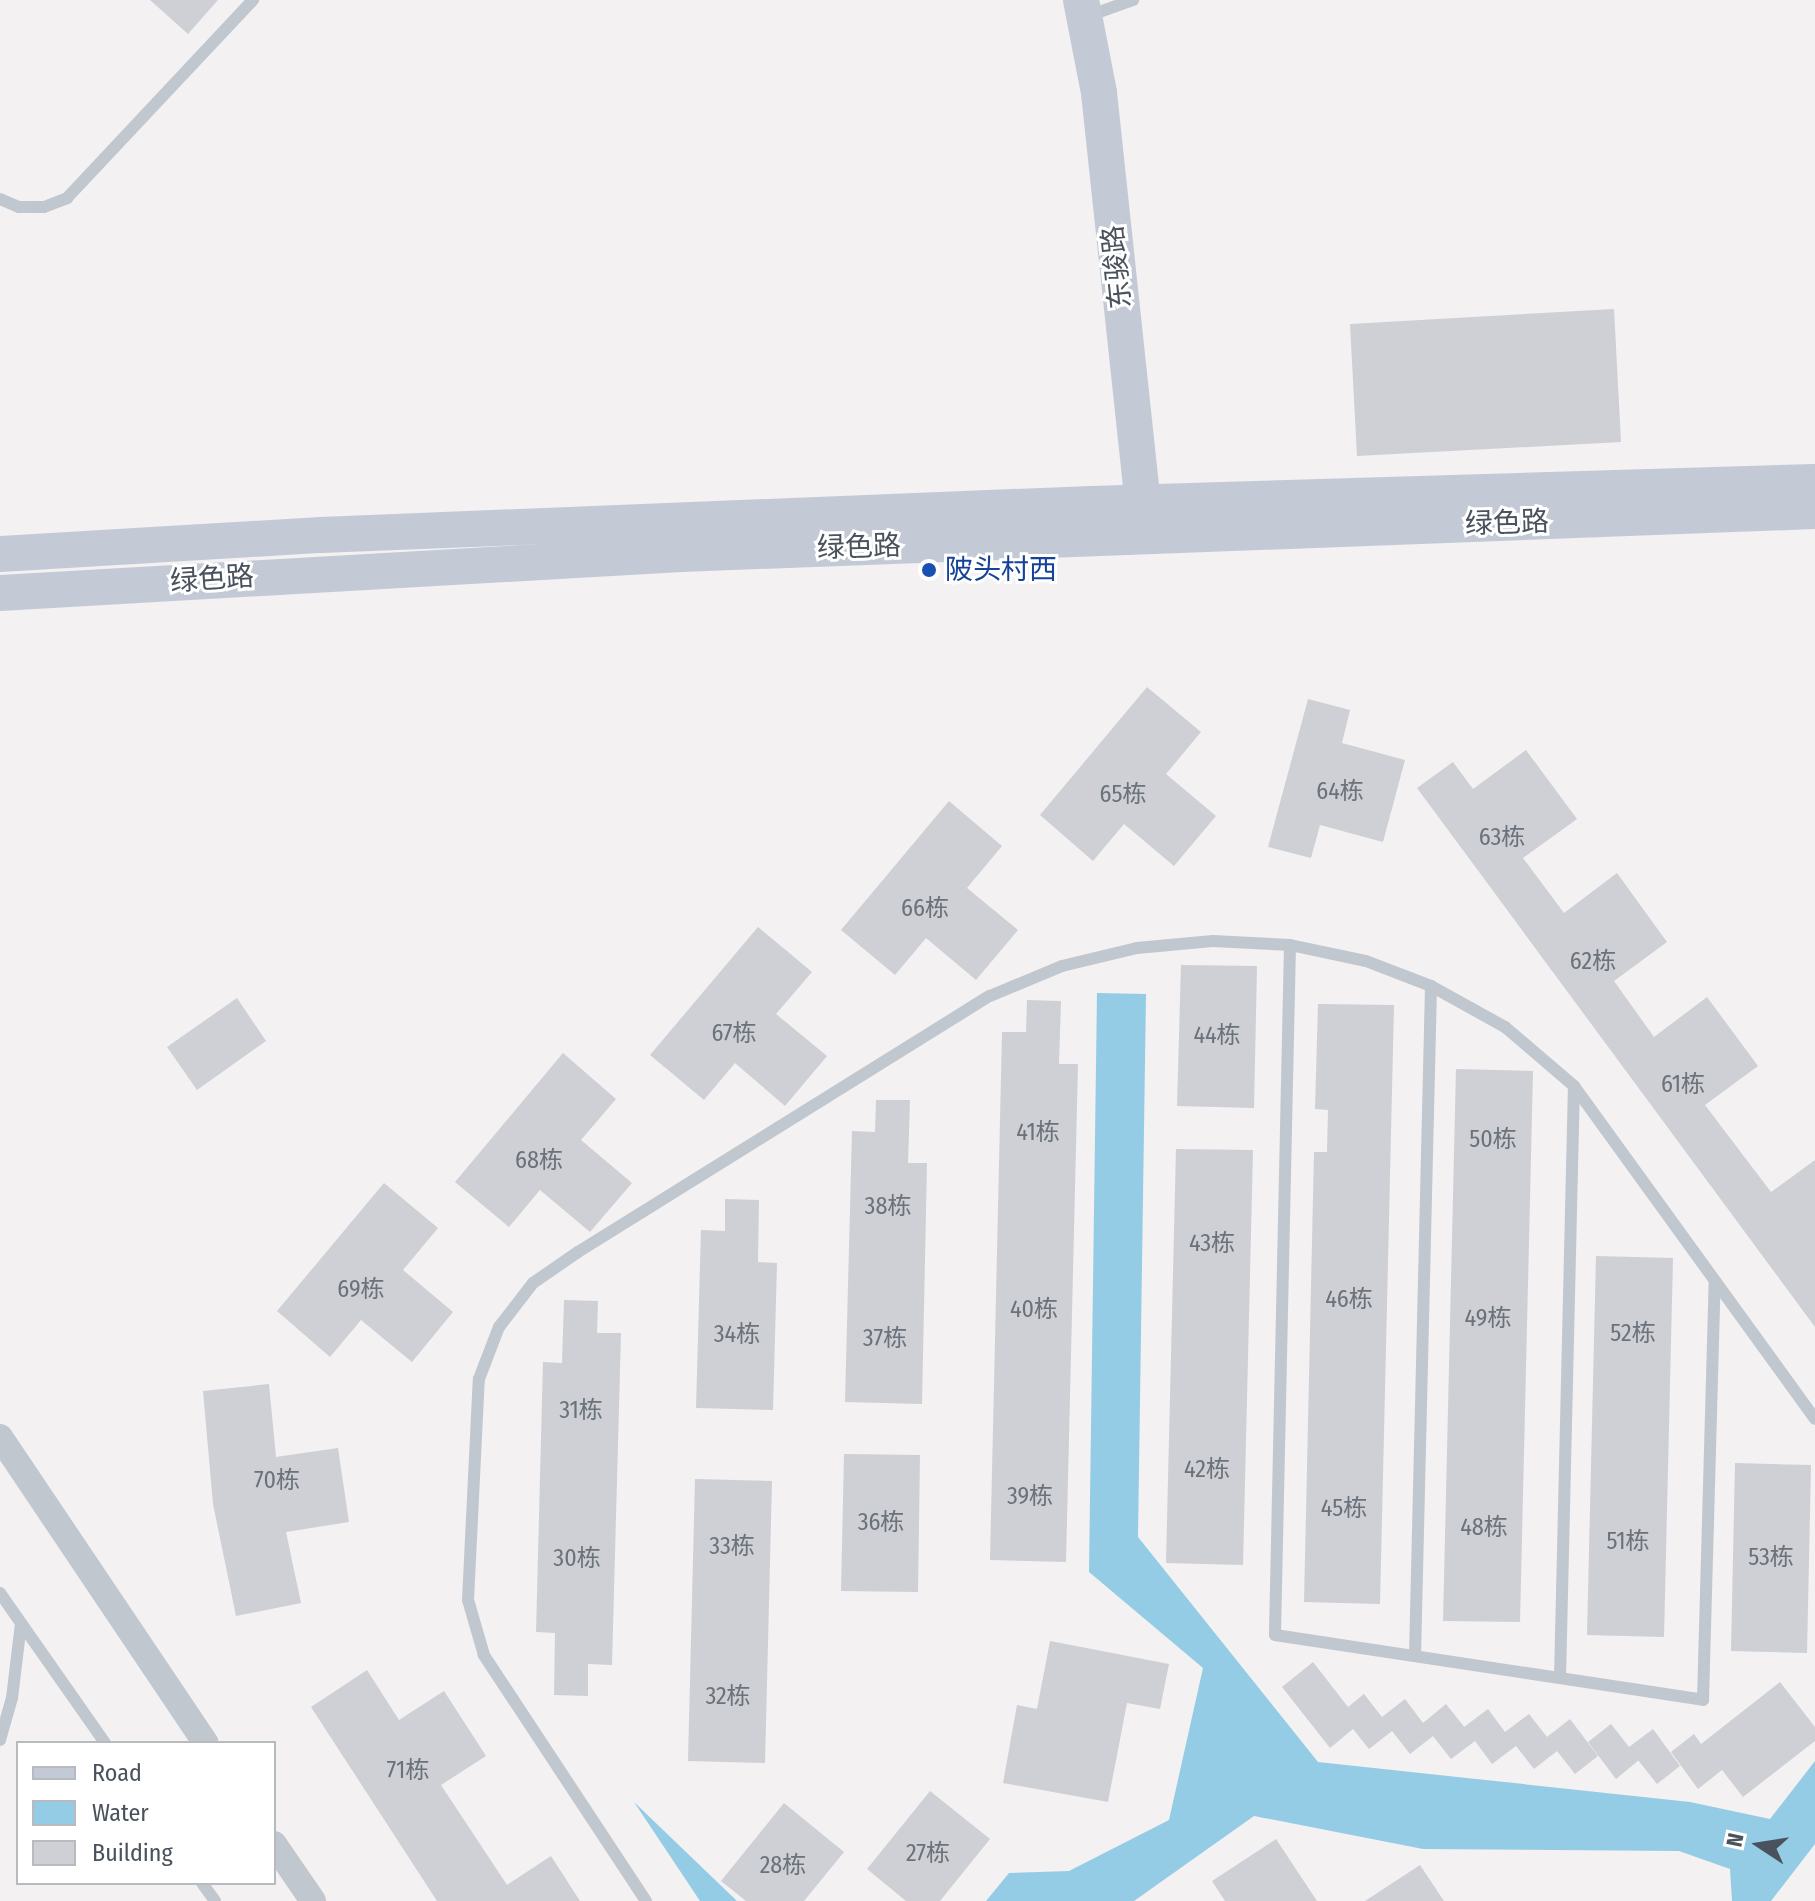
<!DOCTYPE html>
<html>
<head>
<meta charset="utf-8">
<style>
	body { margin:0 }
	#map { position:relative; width:1815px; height:1901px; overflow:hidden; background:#f3f1f1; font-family:"Fira Sans Condensed","Noto Sans SC",sans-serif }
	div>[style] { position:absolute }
	.water>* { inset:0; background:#95cce5 }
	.building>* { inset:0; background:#ced0d5 }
	.lane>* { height:12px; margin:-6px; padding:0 6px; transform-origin:6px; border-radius:6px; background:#c0c7ce }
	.street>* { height:26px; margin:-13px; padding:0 13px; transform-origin:13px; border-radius:13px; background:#c0c7ce }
	.secondary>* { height:36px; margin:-18px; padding:0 18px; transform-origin:18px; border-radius:18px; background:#c3cad6 }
	.dots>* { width:22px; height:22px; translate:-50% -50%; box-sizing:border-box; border:4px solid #fff; border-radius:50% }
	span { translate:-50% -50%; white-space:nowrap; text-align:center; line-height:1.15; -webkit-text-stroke:6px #fff; paint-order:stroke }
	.number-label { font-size:24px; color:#6b727b }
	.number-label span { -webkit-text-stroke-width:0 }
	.street-label { font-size:28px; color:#4a525d }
	.transit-label { font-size:28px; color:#164399 }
	.left { translate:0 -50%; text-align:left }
	.legend { position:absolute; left:16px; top:1741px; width:260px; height:144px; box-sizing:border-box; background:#fff; border:2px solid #b7babe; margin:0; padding:10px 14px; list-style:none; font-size:24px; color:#4a525d }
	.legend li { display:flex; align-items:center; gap:16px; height:40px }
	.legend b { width:40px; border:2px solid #b7babe }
	.north { position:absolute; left:1719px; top:1805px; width:80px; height:80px; -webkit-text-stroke:6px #fff; paint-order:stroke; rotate:282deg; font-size:22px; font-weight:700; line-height:32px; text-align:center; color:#4a525d }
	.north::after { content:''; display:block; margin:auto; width:28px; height:36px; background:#4a525d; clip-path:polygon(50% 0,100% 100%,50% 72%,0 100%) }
</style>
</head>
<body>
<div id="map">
	<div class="water">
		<div style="clip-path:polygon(1097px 993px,1146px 994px,1138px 1537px,1318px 1762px,1690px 1802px,1770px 1819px,1815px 1761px,1815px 1844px,1771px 1901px,1732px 1901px,1730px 1869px,1679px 1851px,1423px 1849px,1254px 1816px,1134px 1901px,986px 1901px,1009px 1873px,1069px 1871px,1169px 1820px,1203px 1668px,1089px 1572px)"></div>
		<div style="clip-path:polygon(634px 1802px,737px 1901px,700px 1901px)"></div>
	</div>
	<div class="building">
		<div style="clip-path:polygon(150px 0,218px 0,188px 34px)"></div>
		<div style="clip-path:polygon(1614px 309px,1621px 442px,1357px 456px,1350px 324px)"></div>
		<div style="clip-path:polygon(1147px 687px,1201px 732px,1166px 774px,1216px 816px,1174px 866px,1124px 824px,1093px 861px,1040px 815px)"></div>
		<div style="clip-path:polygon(1308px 699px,1350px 710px,1342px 743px,1405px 760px,1383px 842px,1320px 825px,1311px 858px,1268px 847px)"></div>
		<div style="clip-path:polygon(1526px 750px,1577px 819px,1523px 858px,1564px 913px,1617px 873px,1667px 942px,1614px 981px,1654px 1037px,1707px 997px,1758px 1066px,1705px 1105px,1771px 1192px,1815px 1160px,1815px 1327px,1417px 788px,1453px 762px,1473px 789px)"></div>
		<div style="clip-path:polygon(949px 801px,1002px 846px,967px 888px,1018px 930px,976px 980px,926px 938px,895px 975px,841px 930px)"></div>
		<div style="clip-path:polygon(758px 927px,812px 972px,776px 1014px,827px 1056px,785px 1106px,735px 1063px,704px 1100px,650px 1055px)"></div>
		<div style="clip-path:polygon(1181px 965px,1257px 966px,1254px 1108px,1177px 1106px)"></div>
		<div style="clip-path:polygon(237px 998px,266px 1041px,197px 1090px,167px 1047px)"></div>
		<div style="clip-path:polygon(1027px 1000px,1061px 1001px,1059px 1064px,1078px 1064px,1066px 1562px,990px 1560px,1002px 1032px,1026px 1032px)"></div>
		<div style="clip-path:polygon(1318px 1004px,1394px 1005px,1380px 1604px,1304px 1602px,1314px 1152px,1327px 1152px,1328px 1110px,1315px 1109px)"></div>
		<div style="clip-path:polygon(563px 1053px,616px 1099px,581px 1140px,632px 1183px,590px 1232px,540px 1190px,509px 1227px,455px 1182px)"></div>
		<div style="clip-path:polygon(1456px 1069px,1533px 1071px,1520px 1622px,1443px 1621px)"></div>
		<div style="clip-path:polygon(876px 1100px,910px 1100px,908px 1163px,927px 1163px,922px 1404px,845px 1402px,852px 1131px,875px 1132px)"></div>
		<div style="clip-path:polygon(1176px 1149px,1253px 1150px,1243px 1565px,1166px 1563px)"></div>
		<div style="clip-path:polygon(384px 1183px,438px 1228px,403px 1270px,453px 1312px,412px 1362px,361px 1320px,330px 1357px,277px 1311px)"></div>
		<div style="clip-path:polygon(725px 1199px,759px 1200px,758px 1262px,777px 1263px,773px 1410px,696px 1408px,701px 1230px,725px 1231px)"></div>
		<div style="clip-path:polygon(1596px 1256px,1673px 1258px,1664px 1637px,1587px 1635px)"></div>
		<div style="clip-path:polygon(564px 1300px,598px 1301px,597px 1333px,621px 1333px,612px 1665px,588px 1664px,588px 1696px,554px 1695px,555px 1633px,536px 1632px,543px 1362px,562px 1363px)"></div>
		<div style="clip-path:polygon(269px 1384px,276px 1457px,338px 1448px,349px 1522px,286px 1532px,301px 1603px,236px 1616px,213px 1504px,203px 1391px)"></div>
		<div style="clip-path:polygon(844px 1454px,920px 1455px,918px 1592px,841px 1591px)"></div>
		<div style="clip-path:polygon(1735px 1463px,1811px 1465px,1807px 1653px,1731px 1651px)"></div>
		<div style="clip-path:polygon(695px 1479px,772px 1481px,765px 1763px,688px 1761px)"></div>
		<div style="clip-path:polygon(1050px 1641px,1169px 1664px,1160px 1709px,1127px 1703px,1108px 1802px,1003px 1783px,1017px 1705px,1037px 1709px)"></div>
		<div style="clip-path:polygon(1313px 1662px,1348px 1707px,1364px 1694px,1382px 1717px,1405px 1699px,1423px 1723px,1446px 1704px,1469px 1733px,1464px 1727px,1488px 1709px,1505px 1732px,1529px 1714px,1547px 1737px,1570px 1719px,1598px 1756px,1575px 1774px,1557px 1751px,1534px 1769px,1516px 1746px,1492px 1764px,1475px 1741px,1451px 1759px,1425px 1726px,1433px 1736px,1410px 1754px,1392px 1731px,1369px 1749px,1353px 1729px,1330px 1748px,1282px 1687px)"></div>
		<div style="clip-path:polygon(367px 1670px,399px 1720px,444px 1691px,486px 1756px,441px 1785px,507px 1885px,551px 1856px,580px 1901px,437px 1901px,311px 1707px)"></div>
		<div style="clip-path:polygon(1780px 1682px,1815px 1727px,1815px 1741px,1743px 1797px,1722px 1770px,1698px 1789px,1671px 1752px,1694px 1734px,1701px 1744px)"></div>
		<div style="clip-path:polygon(1611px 1724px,1629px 1747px,1653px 1729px,1680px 1766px,1657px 1784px,1634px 1755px,1639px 1760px,1616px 1779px,1588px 1742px)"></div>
		<div style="clip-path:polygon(930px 1791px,990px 1839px,940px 1901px,906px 1901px,867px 1869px)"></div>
		<div style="clip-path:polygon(784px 1803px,844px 1852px,804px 1901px,746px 1901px,721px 1881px)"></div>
		<div style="clip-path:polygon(1276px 1839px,1317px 1901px,1225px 1901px,1212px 1881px)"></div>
		<div style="clip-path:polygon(1420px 1865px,1444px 1901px,1365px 1901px)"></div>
	</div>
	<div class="lane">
		<div style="left:1088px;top:16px;width:48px;rotate:-19.6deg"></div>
		<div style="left:0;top:199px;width:21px;rotate:23deg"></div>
		<div style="left:19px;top:207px;width:25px"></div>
		<div style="left:44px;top:207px;width:25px;rotate:-21deg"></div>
		<div style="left:67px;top:198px;width:272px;rotate:-46.8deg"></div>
		<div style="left:1290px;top:945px;width:690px;rotate:91.25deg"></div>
		<div style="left:1275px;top:1635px;width:433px;rotate:8.6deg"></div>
		<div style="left:1703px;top:1700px;width:419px;rotate:-88.4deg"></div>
		<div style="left:0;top:1593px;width:183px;rotate:55deg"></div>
		<div style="left:1415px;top:1656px;width:670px;rotate:-88.63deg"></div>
		<div style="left:1560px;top:1678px;width:592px;rotate:-88.65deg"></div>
		<div style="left:0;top:1740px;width:44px;rotate:-74.1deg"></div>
		<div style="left:12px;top:1698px;width:75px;rotate:-83.1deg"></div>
		<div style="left:202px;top:1883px;width:22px;rotate:54deg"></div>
		<div style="left:646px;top:1901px;width:295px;rotate:-123.4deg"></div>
		<div style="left:484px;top:1655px;width:57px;rotate:-106.2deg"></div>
		<div style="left:468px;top:1600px;width:221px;rotate:-87.2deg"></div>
		<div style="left:479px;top:1379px;width:56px;rotate:-69deg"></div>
		<div style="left:499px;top:1327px;width:56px;rotate:-52.3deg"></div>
		<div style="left:533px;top:1283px;width:55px;rotate:-34.6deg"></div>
		<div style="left:578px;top:1252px;width:485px;rotate:-31.9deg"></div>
		<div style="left:990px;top:996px;width:78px;rotate:-22.6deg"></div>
		<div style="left:1062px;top:966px;width:77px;rotate:-13.5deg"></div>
		<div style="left:1137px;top:948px;width:76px;rotate:-5.3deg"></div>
		<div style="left:1213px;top:941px;width:77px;rotate:3deg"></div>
		<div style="left:1290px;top:945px;width:78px;rotate:11.9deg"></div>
		<div style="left:1366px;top:961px;width:70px;rotate:21deg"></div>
		<div style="left:1431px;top:986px;width:85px;rotate:29deg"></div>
		<div style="left:1505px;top:1027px;width:91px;rotate:40.5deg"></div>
		<div style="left:1574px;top:1086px;width:411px;rotate:54.1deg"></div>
	</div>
	<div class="street">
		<div style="left:0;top:1437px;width:369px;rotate:56.1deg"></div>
		<div style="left:274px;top:1844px;width:69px;rotate:55.6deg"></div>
	</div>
	<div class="secondary">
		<div style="left:1081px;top:0;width:95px;rotate:79deg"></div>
		<div style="left:1099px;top:93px;width:435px;rotate:83.9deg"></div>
		<div style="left:0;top:554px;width:322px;rotate:-3.4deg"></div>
		<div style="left:321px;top:535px;width:771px;rotate:-2.31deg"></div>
		<div style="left:1091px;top:504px;width:724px;rotate:-1.74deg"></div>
		<div style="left:0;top:593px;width:682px;rotate:-3.28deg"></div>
		<div style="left:681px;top:554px;width:1135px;rotate:-2.17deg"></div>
	</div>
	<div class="dots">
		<div style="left:929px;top:570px;background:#1a4fb4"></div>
	</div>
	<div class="number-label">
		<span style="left:1340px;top:792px">64栋</span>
		<span style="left:1123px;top:795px">65栋</span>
		<span style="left:1502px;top:838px">63栋</span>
		<span style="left:925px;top:909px">66栋</span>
		<span style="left:1593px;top:962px">62栋</span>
		<span style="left:734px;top:1034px">67栋</span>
		<span style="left:1217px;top:1036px">44栋</span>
		<span style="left:1683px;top:1085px">61栋</span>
		<span style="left:1038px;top:1133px">41栋</span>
		<span style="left:1493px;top:1140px">50栋</span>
		<span style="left:539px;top:1161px">68栋</span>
		<span style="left:888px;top:1207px">38栋</span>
		<span style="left:1212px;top:1244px">43栋</span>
		<span style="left:361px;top:1290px">69栋</span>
		<span style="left:1349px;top:1300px">46栋</span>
		<span style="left:1034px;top:1310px">40栋</span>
		<span style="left:1488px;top:1319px">49栋</span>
		<span style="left:1633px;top:1334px">52栋</span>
		<span style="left:737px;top:1335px">34栋</span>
		<span style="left:885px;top:1339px">37栋</span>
		<span style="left:581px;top:1411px">31栋</span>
		<span style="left:1207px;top:1470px">42栋</span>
		<span style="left:277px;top:1481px">70栋</span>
		<span style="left:1030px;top:1497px">39栋</span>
		<span style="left:1344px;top:1509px">45栋</span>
		<span style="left:881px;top:1523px">36栋</span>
		<span style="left:1484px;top:1528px">48栋</span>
		<span style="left:1628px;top:1542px">51栋</span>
		<span style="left:732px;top:1547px">33栋</span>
		<span style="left:1771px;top:1558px">53栋</span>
		<span style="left:577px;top:1559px">30栋</span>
		<span style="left:728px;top:1697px">32栋</span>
		<span style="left:408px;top:1771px">71栋</span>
		<span style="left:928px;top:1854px">27栋</span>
		<span style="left:783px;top:1866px">28栋</span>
	</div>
	<div class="street-label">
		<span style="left:1117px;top:267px;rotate:-96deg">东骏路</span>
		<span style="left:1507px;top:523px;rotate:-2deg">绿色路</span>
		<span style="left:859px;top:547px;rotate:-2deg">绿色路</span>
		<span style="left:212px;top:579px;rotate:-4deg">绿色路</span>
	</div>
	<div class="transit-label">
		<span class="left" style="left:945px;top:570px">陂头村西</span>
	</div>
	<ul class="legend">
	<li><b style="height:10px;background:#c3cad6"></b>Road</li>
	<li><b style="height:22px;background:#95cce5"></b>Water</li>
	<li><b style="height:22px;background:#ced0d5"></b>Building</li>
	</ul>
	<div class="north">N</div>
</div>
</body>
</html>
